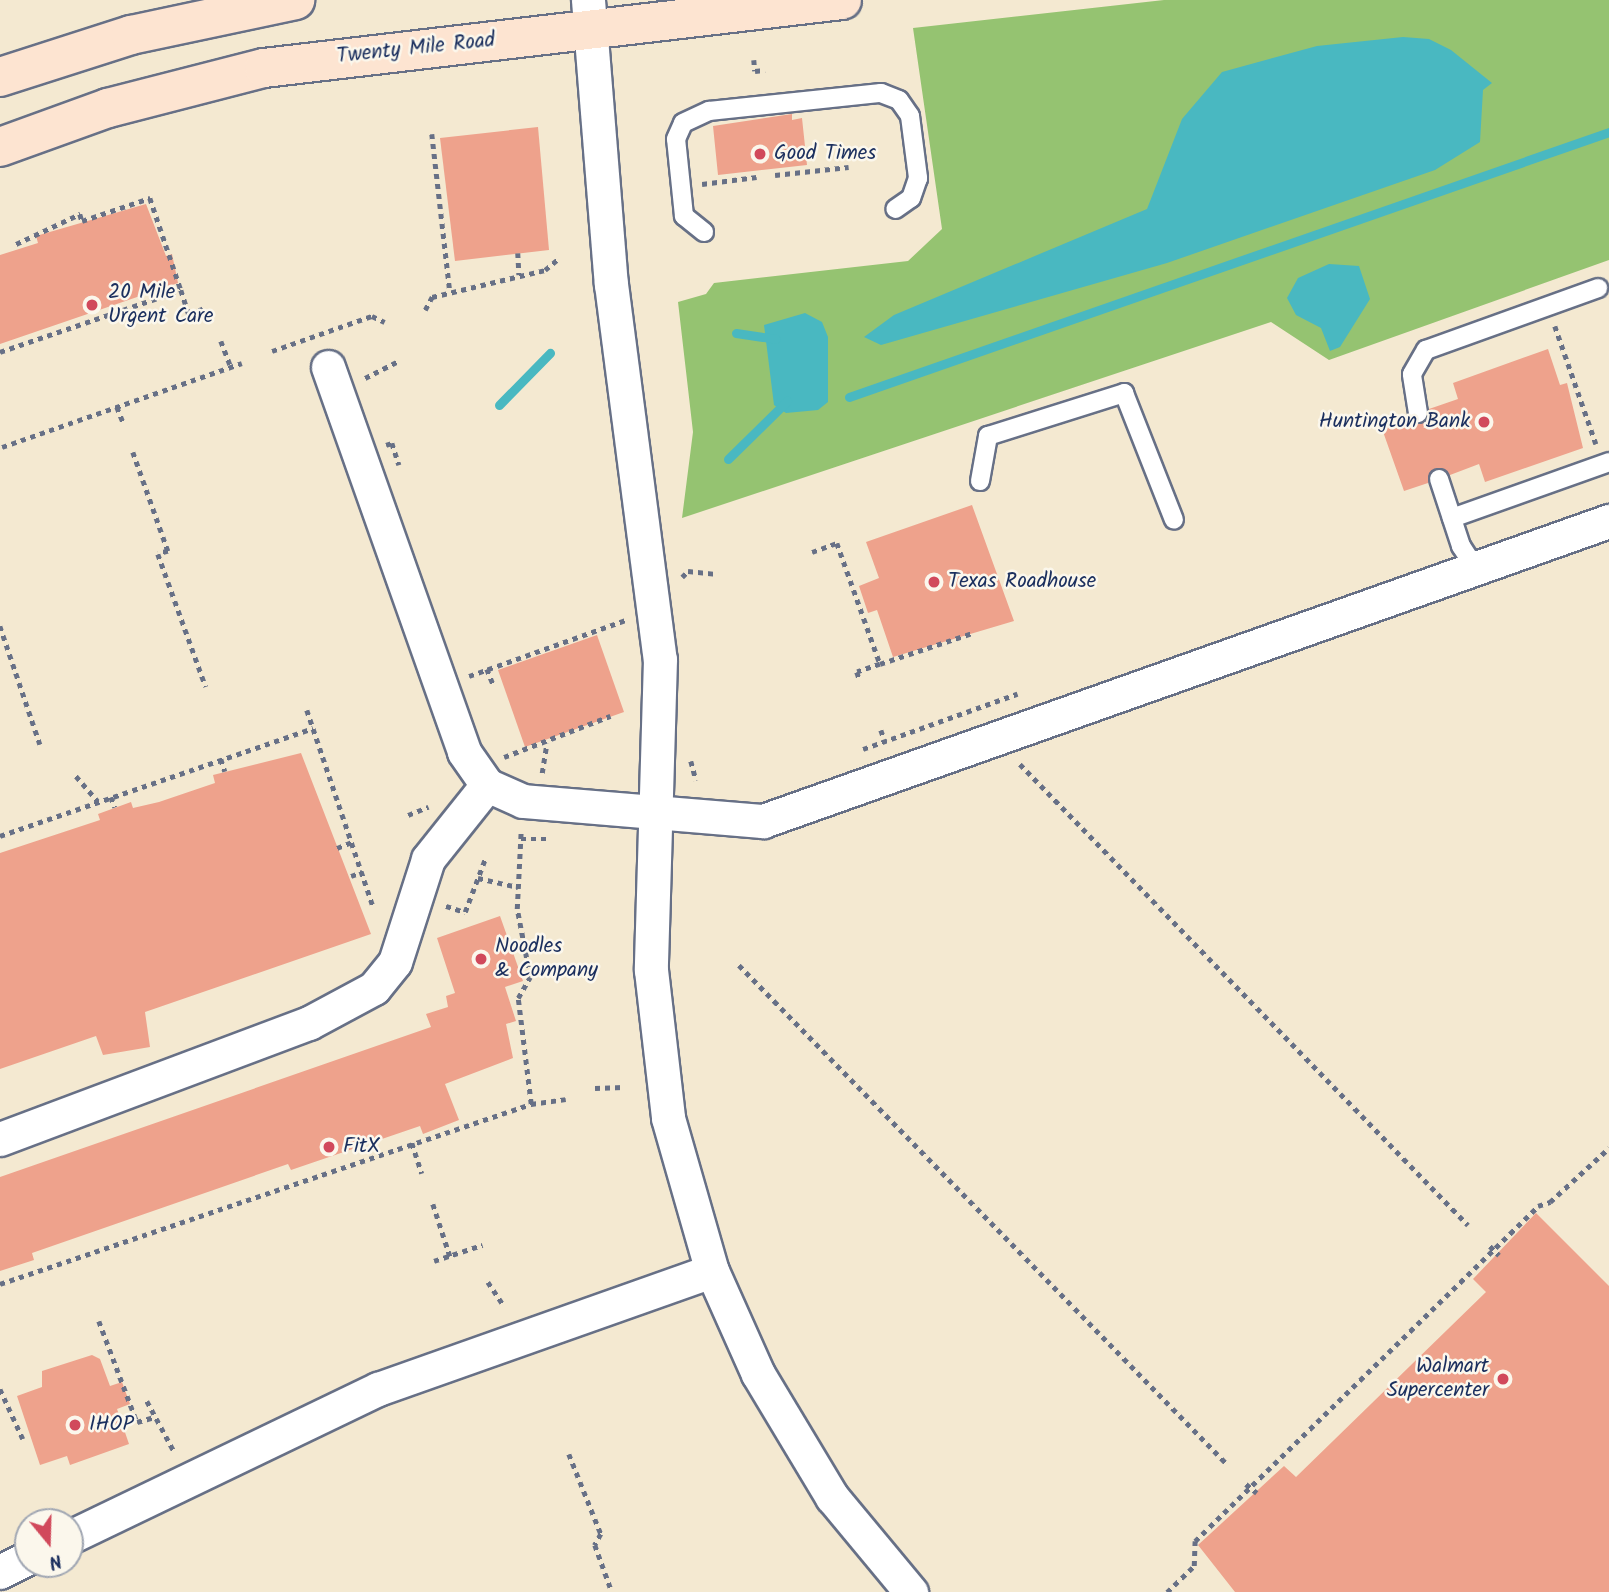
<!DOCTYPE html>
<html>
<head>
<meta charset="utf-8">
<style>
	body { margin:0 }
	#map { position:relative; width:1609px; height:1592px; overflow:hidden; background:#f4e9d1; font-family:Kalam,sans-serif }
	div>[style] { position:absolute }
	.green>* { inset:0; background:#95c371 }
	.water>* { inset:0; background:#49b8c1 }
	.stream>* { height:9px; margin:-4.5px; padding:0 4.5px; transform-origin:4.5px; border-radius:4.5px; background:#49b8c1 }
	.building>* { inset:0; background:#eea28c }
	.path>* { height:4.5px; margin-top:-2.25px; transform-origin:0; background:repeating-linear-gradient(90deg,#677086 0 5px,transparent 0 10px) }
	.roads { filter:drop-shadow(2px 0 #677086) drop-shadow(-2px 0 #677086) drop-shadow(0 2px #677086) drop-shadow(0 -2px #677086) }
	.lane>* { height:18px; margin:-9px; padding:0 9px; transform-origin:9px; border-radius:9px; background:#fff }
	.street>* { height:33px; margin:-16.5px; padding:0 16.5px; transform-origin:16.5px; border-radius:16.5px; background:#fff }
	.secondary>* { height:38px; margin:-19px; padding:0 19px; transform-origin:19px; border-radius:19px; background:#fde4d1 }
	.dots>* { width:19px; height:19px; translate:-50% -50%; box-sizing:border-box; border:4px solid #fbf7ec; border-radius:50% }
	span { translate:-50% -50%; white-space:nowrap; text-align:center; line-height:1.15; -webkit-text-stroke:5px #fbf7ec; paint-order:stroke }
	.street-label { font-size:21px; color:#1b2f5e }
	.poi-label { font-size:21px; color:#1b2f5e }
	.left { translate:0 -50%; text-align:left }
	.right { translate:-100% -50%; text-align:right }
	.north { position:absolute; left:14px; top:1508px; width:70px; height:70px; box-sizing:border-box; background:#fbf7ec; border:2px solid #a1a7b3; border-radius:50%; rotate:161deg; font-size:19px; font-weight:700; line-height:28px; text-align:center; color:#1b2f5e }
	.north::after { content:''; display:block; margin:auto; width:24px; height:32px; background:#d1495b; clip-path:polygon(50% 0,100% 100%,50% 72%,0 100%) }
</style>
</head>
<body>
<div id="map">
	<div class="green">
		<div style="clip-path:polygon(1164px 0,1609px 0,1609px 260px,1329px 360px,1271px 322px,682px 518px,693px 432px,678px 302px,706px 294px,714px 283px,908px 261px,942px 229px,913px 28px)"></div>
	</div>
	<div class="water">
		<div style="clip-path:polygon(1403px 37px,1429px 39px,1451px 50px,1492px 83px,1483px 90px,1480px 142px,1435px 170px,1167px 263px,881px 345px,864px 337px,894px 315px,1147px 209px,1182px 119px,1222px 72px,1317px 46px)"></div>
		<div style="clip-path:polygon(1329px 264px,1359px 266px,1370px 299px,1340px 347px,1330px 351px,1321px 328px,1296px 315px,1287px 298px,1298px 278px)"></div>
		<div style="clip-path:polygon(805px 313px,822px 322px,828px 337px,828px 402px,818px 410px,786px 413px,774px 405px,764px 325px)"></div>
	</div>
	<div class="stream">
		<div style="left:736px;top:333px;width:40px;rotate:8.5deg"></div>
		<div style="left:849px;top:397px;width:805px;rotate:-19.22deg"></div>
		<div style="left:499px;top:405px;width:73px;rotate:-45.6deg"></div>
		<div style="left:728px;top:459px;width:83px;rotate:-44.5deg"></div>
	</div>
	<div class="building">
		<div style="clip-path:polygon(792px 114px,792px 120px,802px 118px,807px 165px,718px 175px,713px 126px)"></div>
		<div style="clip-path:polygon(538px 127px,549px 250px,455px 261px,440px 138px)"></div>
		<div style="clip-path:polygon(146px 204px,166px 256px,172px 254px,178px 283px,0 344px,0 255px,38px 243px,36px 236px)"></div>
		<div style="clip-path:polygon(1548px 349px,1560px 385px,1567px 383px,1583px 448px,1485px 482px,1479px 464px,1450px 475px,1436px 468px,1428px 483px,1404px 491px,1381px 426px,1408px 417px,1425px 422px,1429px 409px,1458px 399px,1453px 383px)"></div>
		<div style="clip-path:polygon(972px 505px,1014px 621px,893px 657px,877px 610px,868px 613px,859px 586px,879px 578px,866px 542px)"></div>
		<div style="clip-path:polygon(597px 635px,624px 712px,525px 747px,498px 670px)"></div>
		<div style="clip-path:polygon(301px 753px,371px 934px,145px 1012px,150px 1047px,103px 1055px,96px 1036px,0 1069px,0 853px,100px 820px,98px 814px,131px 802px,133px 808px,159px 802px,215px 783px,213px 775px)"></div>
		<div style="clip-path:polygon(500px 916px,523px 981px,505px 987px,516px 1021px,506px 1024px,513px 1058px,445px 1084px,459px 1120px,423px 1134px,420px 1126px,291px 1170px,288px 1164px,32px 1253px,34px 1260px,0 1271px,0 1177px,431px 1027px,426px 1014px,448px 1007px,446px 996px,455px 993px,437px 938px)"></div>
		<div style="clip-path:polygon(1536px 1213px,1609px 1286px,1609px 1592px,1235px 1592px,1198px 1545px,1284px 1466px,1296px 1477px,1486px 1292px,1473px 1279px)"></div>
		<div style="clip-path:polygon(92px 1355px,100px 1359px,110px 1386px,122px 1382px,130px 1404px,117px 1409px,129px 1444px,70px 1465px,67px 1456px,40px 1465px,17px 1396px,42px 1387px,42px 1371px)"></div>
	</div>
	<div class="path">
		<div style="left:754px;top:60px;width:11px;rotate:85deg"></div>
		<div style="left:755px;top:71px;width:10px;rotate:-6deg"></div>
		<div style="left:432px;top:134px;width:159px;rotate:83.5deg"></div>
		<div style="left:775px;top:175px;width:74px;rotate:-6.2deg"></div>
		<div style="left:702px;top:184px;width:55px;rotate:-7.3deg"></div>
		<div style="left:16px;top:244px;width:71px;rotate:-25.1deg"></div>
		<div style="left:80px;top:214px;width:7px;rotate:74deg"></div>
		<div style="left:82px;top:221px;width:72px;rotate:-18.7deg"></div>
		<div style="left:150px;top:198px;width:97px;rotate:71.4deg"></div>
		<div style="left:518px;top:253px;width:22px;rotate:87deg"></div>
		<div style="left:425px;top:310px;width:15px;rotate:-62deg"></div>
		<div style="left:432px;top:297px;width:116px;rotate:-13.4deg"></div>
		<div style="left:545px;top:270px;width:16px;rotate:-40deg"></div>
		<div style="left:1555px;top:326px;width:125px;rotate:70.8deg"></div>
		<div style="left:221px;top:341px;width:28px;rotate:69deg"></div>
		<div style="left:272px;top:351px;width:106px;rotate:-19.3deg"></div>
		<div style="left:372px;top:316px;width:14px;rotate:25deg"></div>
		<div style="left:0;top:352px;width:191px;rotate:-18.9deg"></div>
		<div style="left:181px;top:290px;width:25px;rotate:72deg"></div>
		<div style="left:189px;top:314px;width:19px;rotate:-21deg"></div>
		<div style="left:365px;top:378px;width:37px;rotate:-27deg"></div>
		<div style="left:117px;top:407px;width:16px;rotate:68deg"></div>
		<div style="left:386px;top:445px;width:6px;rotate:-18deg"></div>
		<div style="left:392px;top:443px;width:23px;rotate:72deg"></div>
		<div style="left:2px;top:447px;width:254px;rotate:-19.3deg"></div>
		<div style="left:133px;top:452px;width:105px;rotate:70.5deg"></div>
		<div style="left:168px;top:551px;width:10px;rotate:163deg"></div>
		<div style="left:158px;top:554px;width:141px;rotate:70.2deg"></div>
		<div style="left:812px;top:552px;width:27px;rotate:-20deg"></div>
		<div style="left:837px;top:543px;width:128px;rotate:70.4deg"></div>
		<div style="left:880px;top:664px;width:24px;rotate:161deg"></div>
		<div style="left:857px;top:672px;width:6px;rotate:72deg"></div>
		<div style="left:682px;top:577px;width:8px;rotate:-45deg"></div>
		<div style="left:688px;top:571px;width:30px;rotate:6deg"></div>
		<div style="left:0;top:626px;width:125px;rotate:71.3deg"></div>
		<div style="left:880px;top:664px;width:97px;rotate:-18.6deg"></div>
		<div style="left:487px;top:669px;width:16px;rotate:68deg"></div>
		<div style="left:469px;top:676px;width:166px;rotate:-19.7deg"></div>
		<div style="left:307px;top:710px;width:207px;rotate:71.4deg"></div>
		<div style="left:881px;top:730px;width:12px;rotate:70deg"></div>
		<div style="left:863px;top:749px;width:164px;rotate:-19.7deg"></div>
		<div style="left:504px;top:757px;width:114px;rotate:-21.1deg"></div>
		<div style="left:221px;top:759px;width:13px;rotate:72deg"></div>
		<div style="left:691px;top:761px;width:20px;rotate:75deg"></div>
		<div style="left:1020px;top:764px;width:643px;rotate:45.82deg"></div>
		<div style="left:542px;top:773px;width:30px;rotate:-81deg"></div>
		<div style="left:76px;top:776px;width:33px;rotate:49deg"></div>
		<div style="left:111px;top:797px;width:11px;rotate:68deg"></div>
		<div style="left:408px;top:815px;width:22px;rotate:-22deg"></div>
		<div style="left:0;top:836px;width:331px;rotate:-19deg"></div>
		<div style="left:521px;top:839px;width:29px"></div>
		<div style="left:337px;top:848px;width:16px;rotate:-22deg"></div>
		<div style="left:351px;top:876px;width:12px;rotate:-20deg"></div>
		<div style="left:478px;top:878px;width:41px;rotate:12.7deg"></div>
		<div style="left:446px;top:906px;width:20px;rotate:18deg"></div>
		<div style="left:465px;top:912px;width:57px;rotate:-69.3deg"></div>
		<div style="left:739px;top:965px;width:697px;rotate:45.64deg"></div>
		<div style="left:595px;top:1088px;width:29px;rotate:-2deg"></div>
		<div style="left:531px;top:1104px;width:35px;rotate:-8deg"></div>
		<div style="left:412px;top:1143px;width:32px;rotate:72deg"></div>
		<div style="left:433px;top:1204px;width:55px;rotate:71.9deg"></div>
		<div style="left:1490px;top:1246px;width:13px;rotate:45deg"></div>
		<div style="left:434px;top:1261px;width:51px;rotate:-18.4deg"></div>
		<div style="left:488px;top:1282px;width:27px;rotate:56deg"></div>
		<div style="left:0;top:1284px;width:561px;rotate:-18.73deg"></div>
		<div style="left:531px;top:1104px;width:107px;rotate:-97deg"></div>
		<div style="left:518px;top:998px;width:24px;rotate:-60deg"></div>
		<div style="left:530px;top:977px;width:69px;rotate:-100.8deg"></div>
		<div style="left:517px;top:909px;width:79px;rotate:-87.1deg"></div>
		<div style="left:99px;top:1321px;width:108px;rotate:69.4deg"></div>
		<div style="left:137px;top:1422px;width:19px;rotate:-16deg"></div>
		<div style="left:0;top:1389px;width:55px;rotate:65.3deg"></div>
		<div style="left:147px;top:1401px;width:59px;rotate:61.7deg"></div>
		<div style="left:569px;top:1454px;width:86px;rotate:68.2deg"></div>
		<div style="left:601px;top:1534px;width:13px;rotate:119deg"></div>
		<div style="left:595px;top:1545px;width:50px;rotate:70.1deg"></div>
		<div style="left:1246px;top:1484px;width:14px;rotate:39deg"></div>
		<div style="left:1167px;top:1592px;width:37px;rotate:-44deg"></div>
		<div style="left:1194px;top:1566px;width:25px;rotate:-88deg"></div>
		<div style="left:1195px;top:1541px;width:479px;rotate:-44.3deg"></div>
		<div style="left:1538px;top:1206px;width:13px;rotate:-18deg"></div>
		<div style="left:1550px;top:1202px;width:80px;rotate:-42.5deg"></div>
	</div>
	<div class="roads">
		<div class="lane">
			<div style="left:704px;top:232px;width:26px;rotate:-141deg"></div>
			<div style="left:684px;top:216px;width:77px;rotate:-95.9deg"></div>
			<div style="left:676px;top:139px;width:17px;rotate:-66deg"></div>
			<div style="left:683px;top:123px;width:29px;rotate:-25deg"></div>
			<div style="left:709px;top:111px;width:173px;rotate:-6deg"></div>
			<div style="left:881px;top:93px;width:19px;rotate:21deg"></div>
			<div style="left:899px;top:100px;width:19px;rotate:55deg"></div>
			<div style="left:910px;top:116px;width:63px;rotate:82.6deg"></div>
			<div style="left:918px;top:178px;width:21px;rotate:109deg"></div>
			<div style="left:911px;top:198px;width:19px;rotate:145deg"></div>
			<div style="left:1418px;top:413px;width:39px;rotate:-99deg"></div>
			<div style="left:1412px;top:374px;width:28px;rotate:-60deg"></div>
			<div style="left:1426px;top:350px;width:183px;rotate:-19.8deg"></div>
			<div style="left:1439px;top:479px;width:71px;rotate:71.8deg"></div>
			<div style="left:1461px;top:546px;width:27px;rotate:57deg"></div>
			<div style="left:980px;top:481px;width:46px;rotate:-79.9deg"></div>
			<div style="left:988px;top:436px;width:143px;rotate:-17.5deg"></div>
			<div style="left:1124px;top:393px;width:136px;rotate:68.5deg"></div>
			<div style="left:1452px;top:518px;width:167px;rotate:-19.6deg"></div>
		</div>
		<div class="street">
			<div style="left:588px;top:0;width:285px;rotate:85.4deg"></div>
			<div style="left:611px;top:284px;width:378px;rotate:82.6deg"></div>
			<div style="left:660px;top:659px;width:311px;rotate:91.7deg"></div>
			<div style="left:651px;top:970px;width:149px;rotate:83.4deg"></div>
			<div style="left:668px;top:1118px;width:159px;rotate:74deg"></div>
			<div style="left:712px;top:1271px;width:113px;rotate:65.9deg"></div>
			<div style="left:758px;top:1374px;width:144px;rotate:59deg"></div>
			<div style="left:832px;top:1497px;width:124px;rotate:50.3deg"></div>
			<div style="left:328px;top:367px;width:408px;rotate:70.5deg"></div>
			<div style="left:464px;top:752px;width:40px;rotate:55.1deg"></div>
			<div style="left:487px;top:785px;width:39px;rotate:24deg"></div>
			<div style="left:523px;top:801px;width:241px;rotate:4.8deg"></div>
			<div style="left:763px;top:821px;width:898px;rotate:-19.53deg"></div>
			<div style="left:0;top:1139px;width:330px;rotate:-20.6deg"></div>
			<div style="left:309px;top:1023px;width:74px;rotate:-28.3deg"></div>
			<div style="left:374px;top:988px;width:33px;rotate:-51deg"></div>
			<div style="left:395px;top:962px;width:108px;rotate:-72.2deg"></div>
			<div style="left:428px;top:859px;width:95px;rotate:-51.4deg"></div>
			<div style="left:70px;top:1537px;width:342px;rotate:-25.7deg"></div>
			<div style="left:378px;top:1389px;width:354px;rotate:-19.5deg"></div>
			<div style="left:0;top:1572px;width:31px;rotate:-27deg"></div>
		</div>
		<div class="secondary">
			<div style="left:0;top:77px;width:138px;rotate:-17.8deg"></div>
			<div style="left:131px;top:35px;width:168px;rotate:-12deg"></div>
			<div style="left:0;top:147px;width:115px;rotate:-19.9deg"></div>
			<div style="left:108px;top:108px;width:161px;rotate:-14.4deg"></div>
			<div style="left:264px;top:68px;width:582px;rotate:-6.71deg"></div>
		</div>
	</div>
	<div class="dots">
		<div style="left:760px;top:154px;background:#d1495b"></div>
		<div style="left:92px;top:305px;background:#d1495b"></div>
		<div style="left:1484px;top:422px;background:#d1495b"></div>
		<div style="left:934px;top:582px;background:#d1495b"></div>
		<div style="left:481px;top:959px;background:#d1495b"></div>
		<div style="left:329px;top:1147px;background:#d1495b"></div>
		<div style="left:1503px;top:1379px;background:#d1495b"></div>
		<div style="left:75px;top:1425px;background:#d1495b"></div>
	</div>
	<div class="street-label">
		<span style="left:416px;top:49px;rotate:-6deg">Twenty Mile Road</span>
	</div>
	<div class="poi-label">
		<span class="left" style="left:774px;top:154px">Good Times</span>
		<span class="left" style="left:108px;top:305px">20 Mile<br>Urgent Care</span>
		<span class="right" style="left:1470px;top:422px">Huntington Bank</span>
		<span class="left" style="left:948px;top:582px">Texas Roadhouse</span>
		<span class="left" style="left:495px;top:959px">Noodles<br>&amp; Company</span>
		<span class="left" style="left:343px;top:1147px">FitX</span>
		<span class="right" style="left:1489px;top:1379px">Walmart<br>Supercenter</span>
		<span class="left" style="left:89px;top:1425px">IHOP</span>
	</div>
	<div class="north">N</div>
</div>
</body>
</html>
